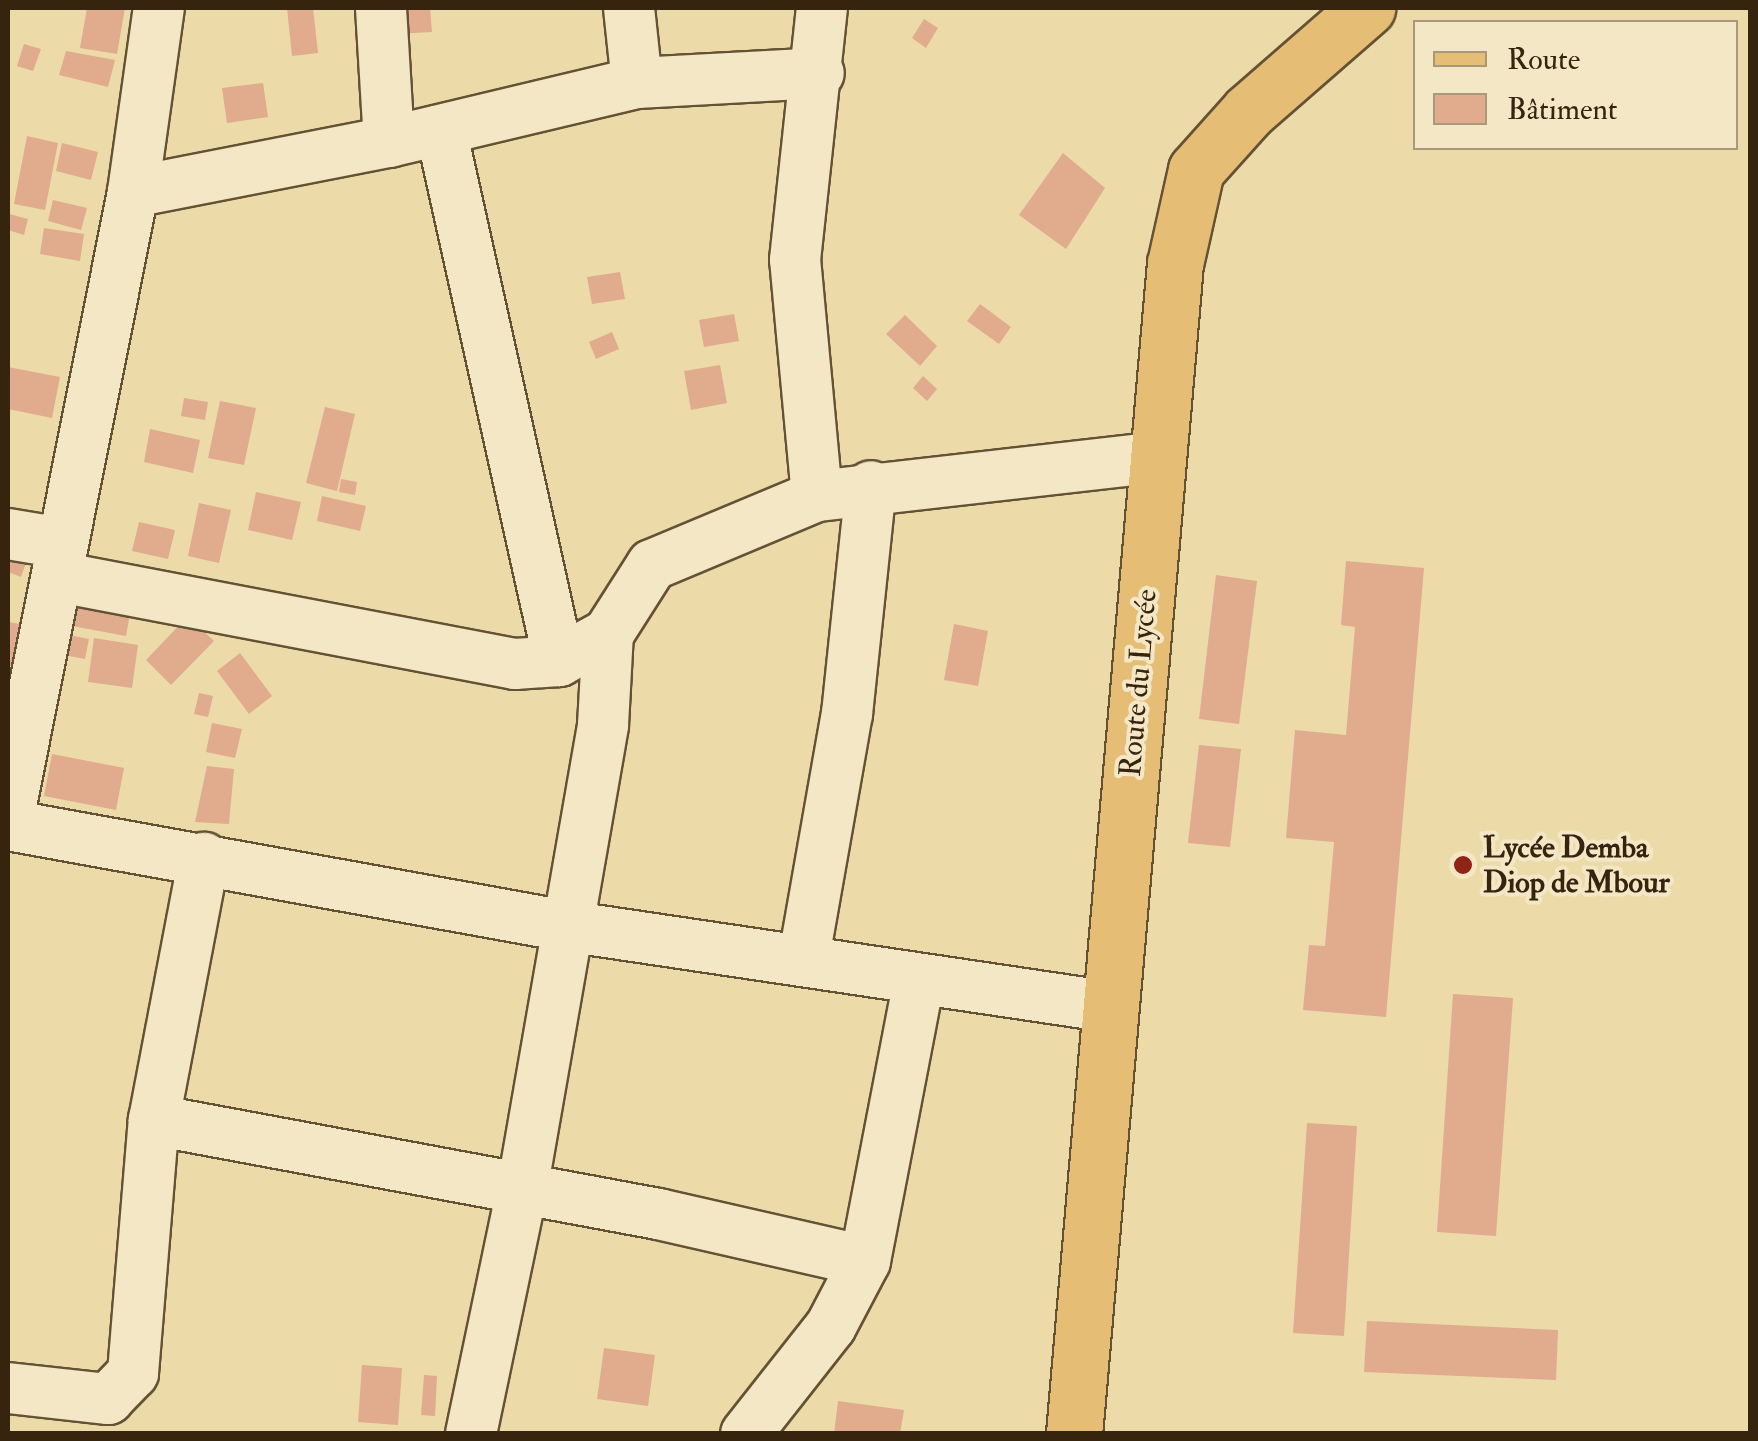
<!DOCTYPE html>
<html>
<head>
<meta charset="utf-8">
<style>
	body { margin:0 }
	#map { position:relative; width:1758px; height:1441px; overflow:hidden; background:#ecdaa8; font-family:"IM FELL Double Pica",serif }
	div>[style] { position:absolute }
	.building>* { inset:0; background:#e1ab8e }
	.roads { filter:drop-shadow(2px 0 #645235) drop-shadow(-2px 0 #645235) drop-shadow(0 2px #645235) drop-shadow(0 -2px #645235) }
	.minor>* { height:50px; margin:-25px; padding:0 25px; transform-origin:25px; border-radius:25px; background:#f3e7c6 }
	.major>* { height:55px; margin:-27.5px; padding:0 27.5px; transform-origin:27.5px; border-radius:27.5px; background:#e6bd74 }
	.dots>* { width:28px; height:28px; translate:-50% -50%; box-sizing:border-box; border:5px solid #f3e7c6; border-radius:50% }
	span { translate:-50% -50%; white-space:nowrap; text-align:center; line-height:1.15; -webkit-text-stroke:8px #f3e7c6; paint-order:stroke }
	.street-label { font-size:30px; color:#37240f }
	.poi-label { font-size:30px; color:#37240f; font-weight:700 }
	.left { translate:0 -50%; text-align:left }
	.frame { position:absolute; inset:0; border:10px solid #37240f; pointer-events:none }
	.legend { position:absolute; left:1413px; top:20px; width:325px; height:130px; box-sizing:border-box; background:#f3e7c6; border:2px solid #a8997d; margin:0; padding:12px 18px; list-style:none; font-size:30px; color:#37240f }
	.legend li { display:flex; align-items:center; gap:20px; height:50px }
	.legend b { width:50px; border:2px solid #a8997d }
</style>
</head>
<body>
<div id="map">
	<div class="building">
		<div style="clip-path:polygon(87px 8px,125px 8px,117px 54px,80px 48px)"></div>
		<div style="clip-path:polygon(287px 8px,313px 8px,318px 53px,292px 56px)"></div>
		<div style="clip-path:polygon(392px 8px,430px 8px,432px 32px,394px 34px)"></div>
		<div style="clip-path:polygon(924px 19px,938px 28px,926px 48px,912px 38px)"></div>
		<div style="clip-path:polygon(24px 44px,41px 49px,33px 71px,17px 66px)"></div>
		<div style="clip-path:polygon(66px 51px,115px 60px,108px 87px,59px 75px)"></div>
		<div style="clip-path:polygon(263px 83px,268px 117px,227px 123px,222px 88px)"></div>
		<div style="clip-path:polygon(27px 136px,58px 143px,45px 210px,14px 204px)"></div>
		<div style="clip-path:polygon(62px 143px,98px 152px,91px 180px,56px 171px)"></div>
		<div style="clip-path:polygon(1063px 153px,1105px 188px,1066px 249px,1019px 215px)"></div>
		<div style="clip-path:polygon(53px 200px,87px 208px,81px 230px,48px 221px)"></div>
		<div style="clip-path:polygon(9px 214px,28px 219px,24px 235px,8px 230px)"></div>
		<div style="clip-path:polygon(44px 228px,84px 234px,80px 261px,40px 254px)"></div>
		<div style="clip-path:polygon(620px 272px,625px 299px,592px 304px,587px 277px)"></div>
		<div style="clip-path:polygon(980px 304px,1011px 327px,999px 344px,967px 321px)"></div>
		<div style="clip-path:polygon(734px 314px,739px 341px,704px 347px,699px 320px)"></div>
		<div style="clip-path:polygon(905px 315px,937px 346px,920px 366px,886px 334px)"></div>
		<div style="clip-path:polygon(612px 332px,619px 349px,596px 359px,589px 342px)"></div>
		<div style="clip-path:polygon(720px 365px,727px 403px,691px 410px,684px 371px)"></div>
		<div style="clip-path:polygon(8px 367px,60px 377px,52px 418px,8px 409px)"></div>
		<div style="clip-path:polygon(923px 376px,937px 389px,927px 401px,913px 388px)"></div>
		<div style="clip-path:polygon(184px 398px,208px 402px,205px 420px,181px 416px)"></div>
		<div style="clip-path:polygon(220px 401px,256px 408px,244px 465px,208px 458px)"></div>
		<div style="clip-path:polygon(325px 407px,355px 414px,337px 491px,306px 483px)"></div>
		<div style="clip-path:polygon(150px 429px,200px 440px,193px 473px,144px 462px)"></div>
		<div style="clip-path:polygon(341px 479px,357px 482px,355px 495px,339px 492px)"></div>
		<div style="clip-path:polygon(256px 492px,301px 502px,292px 540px,248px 530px)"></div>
		<div style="clip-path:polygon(322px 496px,366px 506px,360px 531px,317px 521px)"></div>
		<div style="clip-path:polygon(199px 503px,231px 510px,219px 563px,188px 556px)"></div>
		<div style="clip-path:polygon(139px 522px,175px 530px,168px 559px,132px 551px)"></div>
		<div style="clip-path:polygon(11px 554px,27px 560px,21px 577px,8px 572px)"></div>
		<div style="clip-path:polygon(1346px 561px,1424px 568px,1386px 1017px,1303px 1010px,1309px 945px,1325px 946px,1334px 842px,1286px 838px,1295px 730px,1346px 735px,1355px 627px,1341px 625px)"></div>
		<div style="clip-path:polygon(1216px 575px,1257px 581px,1239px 724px,1199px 719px)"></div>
		<div style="clip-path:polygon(78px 592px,132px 602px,126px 636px,72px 626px)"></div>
		<div style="clip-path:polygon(188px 616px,214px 641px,171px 685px,146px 660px)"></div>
		<div style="clip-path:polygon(8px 622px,20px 624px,11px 666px,8px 665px)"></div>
		<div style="clip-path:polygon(954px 624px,988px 631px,978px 686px,944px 680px)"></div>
		<div style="clip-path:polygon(69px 635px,89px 639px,85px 659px,64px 655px)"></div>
		<div style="clip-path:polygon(94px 638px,138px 645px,132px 688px,88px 682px)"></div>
		<div style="clip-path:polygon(240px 653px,272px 696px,249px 714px,217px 671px)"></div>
		<div style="clip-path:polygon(199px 693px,213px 696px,208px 717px,194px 714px)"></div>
		<div style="clip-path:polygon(212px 723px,242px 729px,235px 758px,206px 752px)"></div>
		<div style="clip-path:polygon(1199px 745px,1241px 749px,1230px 847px,1188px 843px)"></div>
		<div style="clip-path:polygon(52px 754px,124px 768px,116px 810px,44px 796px)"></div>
		<div style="clip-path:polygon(207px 766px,234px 769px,229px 824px,195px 822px)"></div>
		<div style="clip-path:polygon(1453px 994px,1513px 998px,1496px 1236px,1437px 1232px)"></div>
		<div style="clip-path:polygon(1307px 1123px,1357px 1126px,1344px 1336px,1293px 1333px)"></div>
		<div style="clip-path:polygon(1367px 1321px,1558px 1330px,1556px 1380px,1364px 1372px)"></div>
		<div style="clip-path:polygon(604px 1348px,655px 1355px,648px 1406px,597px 1399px)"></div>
		<div style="clip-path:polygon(362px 1365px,402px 1368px,398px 1425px,358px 1422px)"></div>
		<div style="clip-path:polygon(424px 1375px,437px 1376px,435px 1416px,421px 1415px)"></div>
		<div style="clip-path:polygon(838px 1401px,904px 1410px,900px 1434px,834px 1434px)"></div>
	</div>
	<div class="roads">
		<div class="minor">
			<div style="left:381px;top:8px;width:134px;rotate:86.6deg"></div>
			<div style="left:629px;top:8px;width:75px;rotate:83.9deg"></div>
			<div style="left:441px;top:130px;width:544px;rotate:77.47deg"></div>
			<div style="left:133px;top:192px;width:261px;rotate:-11.1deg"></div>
			<div style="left:389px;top:142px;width:255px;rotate:-13.4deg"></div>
			<div style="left:637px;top:83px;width:182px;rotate:-3.1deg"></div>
			<div style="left:817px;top:496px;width:237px;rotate:-95.3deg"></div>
			<div style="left:795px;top:260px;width:253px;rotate:-83.9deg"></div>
			<div style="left:8px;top:534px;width:55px;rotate:9.5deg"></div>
			<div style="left:59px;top:577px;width:464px;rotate:10.8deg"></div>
			<div style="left:515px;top:664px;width:44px;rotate:-3.9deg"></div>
			<div style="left:559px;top:661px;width:56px;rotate:-28.9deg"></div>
			<div style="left:608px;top:634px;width:82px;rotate:-57.5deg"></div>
			<div style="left:652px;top:565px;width:179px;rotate:-22.7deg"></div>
			<div style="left:817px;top:496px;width:343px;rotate:-6.5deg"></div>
			<div style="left:8px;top:820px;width:640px;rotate:-78.74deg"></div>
			<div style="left:133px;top:192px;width:186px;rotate:-82deg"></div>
			<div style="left:8px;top:825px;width:567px;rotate:10.26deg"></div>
			<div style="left:566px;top:926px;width:551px;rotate:8.45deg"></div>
			<div style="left:804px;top:957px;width:247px;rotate:-80deg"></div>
			<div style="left:847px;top:714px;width:229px;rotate:-84deg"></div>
			<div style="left:154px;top:1120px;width:513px;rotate:10.56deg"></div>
			<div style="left:658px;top:1214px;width:212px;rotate:12.8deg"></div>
			<div style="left:8px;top:1388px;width:101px;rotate:6.3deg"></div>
			<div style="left:108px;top:1399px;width:36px;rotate:-46deg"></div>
			<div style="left:133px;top:1373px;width:254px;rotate:-85.3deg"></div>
			<div style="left:154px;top:1120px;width:267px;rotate:-79.2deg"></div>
			<div style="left:471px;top:1434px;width:249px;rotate:-78.2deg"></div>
			<div style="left:522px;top:1190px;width:472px;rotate:-80.1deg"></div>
			<div style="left:603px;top:725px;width:91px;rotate:-86.9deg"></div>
			<div style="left:746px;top:1434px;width:137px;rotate:-51.8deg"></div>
			<div style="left:831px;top:1326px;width:73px;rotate:-62.4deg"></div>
			<div style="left:865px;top:1261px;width:285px;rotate:-79.1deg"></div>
		</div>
		<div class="major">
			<div style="left:1074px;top:1434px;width:1174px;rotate:-85.07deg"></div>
			<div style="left:1175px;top:264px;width:96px;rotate:-77.4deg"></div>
			<div style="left:1196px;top:170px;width:79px;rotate:-48.1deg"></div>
			<div style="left:1249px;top:111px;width:157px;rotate:-41.1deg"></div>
		</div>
	</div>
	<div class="dots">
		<div style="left:1463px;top:865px;background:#8f2418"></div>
	</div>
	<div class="street-label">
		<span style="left:1139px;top:683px;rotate:-85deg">Route du Lycée</span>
	</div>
	<div class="poi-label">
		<span class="left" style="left:1483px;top:865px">Lycée Demba<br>Diop de Mbour</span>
	</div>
	<div class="frame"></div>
	<ul class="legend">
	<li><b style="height:12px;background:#e6bd74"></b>Route</li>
	<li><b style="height:28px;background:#e1ab8e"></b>Bâtiment</li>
	</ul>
</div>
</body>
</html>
